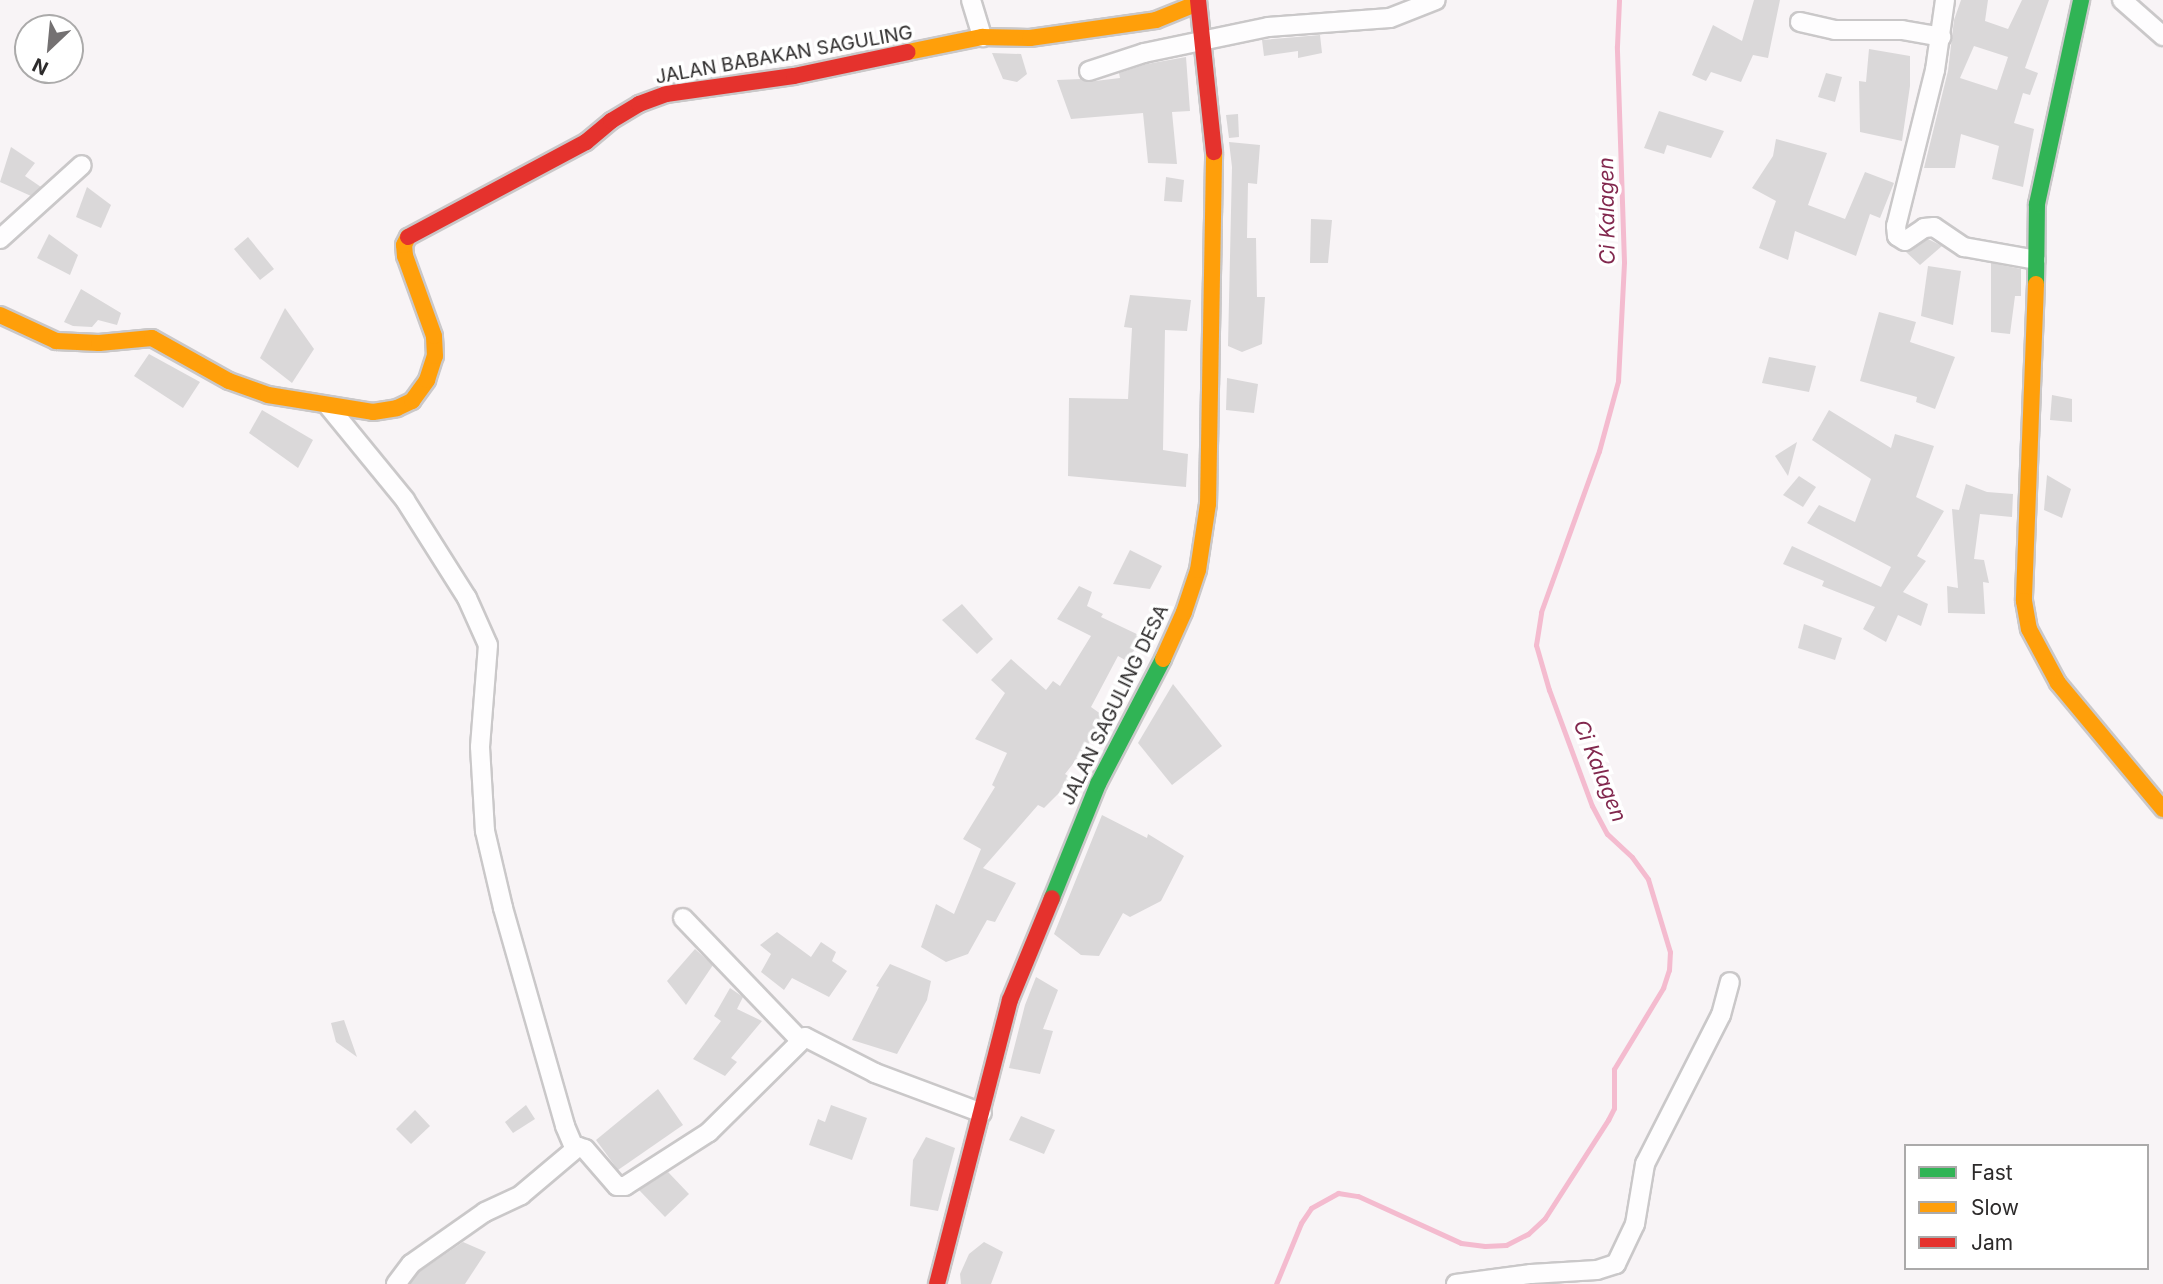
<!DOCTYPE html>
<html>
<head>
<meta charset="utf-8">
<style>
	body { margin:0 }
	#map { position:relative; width:2163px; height:1284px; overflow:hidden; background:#f8f4f6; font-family:Inter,sans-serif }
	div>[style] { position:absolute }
	.stream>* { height:5px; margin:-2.5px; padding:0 2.5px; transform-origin:2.5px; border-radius:2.5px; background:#f4bbcf }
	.building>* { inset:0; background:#dad8d9 }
	.roads { filter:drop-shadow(2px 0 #cac8c9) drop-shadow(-2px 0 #cac8c9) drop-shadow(0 2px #cac8c9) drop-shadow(0 -2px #cac8c9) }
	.street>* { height:18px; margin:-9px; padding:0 9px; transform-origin:9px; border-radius:9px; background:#fefdfe }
	.fast>* { height:16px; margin:-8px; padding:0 8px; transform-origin:8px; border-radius:8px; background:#30b455 }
	.slow>* { height:16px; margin:-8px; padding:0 8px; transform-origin:8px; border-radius:8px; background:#ff9f0a }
	.jam>* { height:16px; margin:-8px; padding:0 8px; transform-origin:8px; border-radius:8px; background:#e5322d }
	span { translate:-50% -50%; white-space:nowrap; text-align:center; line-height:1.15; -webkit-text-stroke:7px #fff; paint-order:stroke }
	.street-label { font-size:19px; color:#2d2b2b }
	.water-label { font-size:21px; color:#82284e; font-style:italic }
	.legend { position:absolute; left:1904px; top:1144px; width:245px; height:126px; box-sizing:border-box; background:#fff; border:2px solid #abaaaa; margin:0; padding:9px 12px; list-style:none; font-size:21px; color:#2d2b2b }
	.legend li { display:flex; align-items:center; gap:14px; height:35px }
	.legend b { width:35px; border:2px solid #abaaaa }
	.north { position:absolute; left:14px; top:14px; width:70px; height:70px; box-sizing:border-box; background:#fff; border:2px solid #abaaaa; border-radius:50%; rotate:206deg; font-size:19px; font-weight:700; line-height:28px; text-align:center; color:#2d2b2b }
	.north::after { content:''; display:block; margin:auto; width:24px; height:32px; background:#747172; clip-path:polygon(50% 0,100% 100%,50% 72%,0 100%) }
</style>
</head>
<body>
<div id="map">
	<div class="stream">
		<div style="left:1276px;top:1284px;width:66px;rotate:-67.7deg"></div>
		<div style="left:1301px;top:1223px;width:18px;rotate:-56deg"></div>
		<div style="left:1311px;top:1208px;width:31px;rotate:-29deg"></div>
		<div style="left:1338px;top:1193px;width:20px;rotate:9deg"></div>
		<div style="left:1358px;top:1196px;width:113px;rotate:24.5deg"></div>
		<div style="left:1461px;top:1243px;width:24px;rotate:7deg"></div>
		<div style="left:1485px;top:1246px;width:21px;rotate:-3deg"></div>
		<div style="left:1506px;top:1245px;width:25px;rotate:-27deg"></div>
		<div style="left:1528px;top:1234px;width:23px;rotate:-43deg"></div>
		<div style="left:1545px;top:1218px;width:117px;rotate:-57.3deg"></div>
		<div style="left:1608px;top:1120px;width:13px;rotate:-63deg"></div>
		<div style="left:1614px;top:1108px;width:39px;rotate:-90deg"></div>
		<div style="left:1614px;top:1069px;width:95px;rotate:-58.8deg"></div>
		<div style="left:1663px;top:988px;width:19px;rotate:-72deg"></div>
		<div style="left:1669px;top:970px;width:18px;rotate:-87deg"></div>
		<div style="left:1670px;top:952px;width:76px;rotate:-106.8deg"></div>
		<div style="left:1648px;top:879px;width:27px;rotate:-126deg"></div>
		<div style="left:1632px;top:857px;width:34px;rotate:-137deg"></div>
		<div style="left:1607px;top:834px;width:32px;rotate:-118deg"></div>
		<div style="left:1592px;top:806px;width:124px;rotate:-110.3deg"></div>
		<div style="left:1549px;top:690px;width:47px;rotate:-106.1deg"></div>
		<div style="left:1536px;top:645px;width:33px;rotate:-81deg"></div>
		<div style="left:1541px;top:612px;width:171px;rotate:-70.2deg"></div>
		<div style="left:1599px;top:451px;width:73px;rotate:-74.8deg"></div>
		<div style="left:1618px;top:381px;width:119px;rotate:-87.1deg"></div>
		<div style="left:1624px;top:262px;width:216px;rotate:-91.9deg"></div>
		<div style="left:1617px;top:46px;width:46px;rotate:-87.5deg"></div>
	</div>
	<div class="building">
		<div style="clip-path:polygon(1754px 0,1780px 0,1768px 58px,1753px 55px,1741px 82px,1711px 72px,1706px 81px,1692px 75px,1713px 25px,1742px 41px)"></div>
		<div style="clip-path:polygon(evenodd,1961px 0,1988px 0,1985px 21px,2008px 29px,2022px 0,2049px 0,2025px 68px,2038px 73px,2030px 95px,2023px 93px,2014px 123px,2034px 129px,2023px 187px,1992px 179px,1999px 146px,1961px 134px,1955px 168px,1924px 168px,1948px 71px,1954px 20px,1961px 0,1974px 46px,2008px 57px,1997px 90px,1960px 78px,1974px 46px)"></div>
		<div style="clip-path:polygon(1320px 35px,1322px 53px,1298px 58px,1298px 51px,1264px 56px,1262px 40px)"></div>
		<div style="clip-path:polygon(1869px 49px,1910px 56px,1910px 86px,1902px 141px,1860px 132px,1859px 81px,1866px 82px)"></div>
		<div style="clip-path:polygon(992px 53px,1021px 54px,1027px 74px,1017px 82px,1003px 79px)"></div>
		<div style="clip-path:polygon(1186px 57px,1190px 111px,1172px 112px,1177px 164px,1148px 163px,1143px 113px,1071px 119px,1057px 80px,1081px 79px,1087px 82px,1120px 78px,1119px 73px,1147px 64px)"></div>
		<div style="clip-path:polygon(1826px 73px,1842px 77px,1835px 102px,1818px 97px)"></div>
		<div style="clip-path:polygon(1659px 111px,1724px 131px,1711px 158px,1667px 145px,1664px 154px,1644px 148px)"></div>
		<div style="clip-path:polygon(1238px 114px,1239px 137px,1229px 138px,1226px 115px)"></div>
		<div style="clip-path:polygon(1776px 139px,1827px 153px,1808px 205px,1845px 219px,1865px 172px,1894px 183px,1880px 218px,1870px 214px,1856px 256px,1795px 231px,1788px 260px,1759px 248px,1776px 201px,1752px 188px,1773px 156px)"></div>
		<div style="clip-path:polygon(1229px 142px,1260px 145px,1257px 184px,1248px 183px,1247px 238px,1256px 238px,1257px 297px,1265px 297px,1262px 344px,1242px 352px,1228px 346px,1232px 167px)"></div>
		<div style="clip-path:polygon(11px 147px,35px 163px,25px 176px,41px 187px,31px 196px,0 182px)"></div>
		<div style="clip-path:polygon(1166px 177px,1184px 180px,1182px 202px,1164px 201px)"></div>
		<div style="clip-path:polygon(87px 187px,111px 205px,101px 228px,76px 217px)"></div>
		<div style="clip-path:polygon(1311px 219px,1332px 220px,1328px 263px,1310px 263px)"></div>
		<div style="clip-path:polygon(49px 234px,78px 255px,70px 275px,37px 258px)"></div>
		<div style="clip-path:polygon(248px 237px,274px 269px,260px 280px,234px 249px)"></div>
		<div style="clip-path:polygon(1928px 239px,1942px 246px,1920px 265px,1906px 252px)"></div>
		<div style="clip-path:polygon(1991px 263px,2021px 269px,2021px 296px,2015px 296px,2010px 334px,1991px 332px)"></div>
		<div style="clip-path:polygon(1928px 266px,1961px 271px,1953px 325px,1921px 316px)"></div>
		<div style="clip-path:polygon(81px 289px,121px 313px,117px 325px,98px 320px,92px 327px,73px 326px,64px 322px)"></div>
		<div style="clip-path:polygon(1130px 295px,1191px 300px,1187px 331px,1165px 330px,1163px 450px,1188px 454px,1186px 487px,1068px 476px,1069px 398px,1128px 399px,1132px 328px,1124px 327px)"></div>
		<div style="clip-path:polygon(285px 308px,314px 349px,292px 383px,260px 358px)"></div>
		<div style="clip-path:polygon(1879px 312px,1916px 322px,1910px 342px,1955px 357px,1935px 409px,1916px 402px,1917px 397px,1860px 381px)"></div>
		<div style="clip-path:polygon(149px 354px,200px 382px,183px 408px,134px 376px)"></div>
		<div style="clip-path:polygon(1769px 357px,1816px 366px,1809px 392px,1762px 383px)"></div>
		<div style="clip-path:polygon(1227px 378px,1258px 384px,1254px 413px,1226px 410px)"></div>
		<div style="clip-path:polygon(2052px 395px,2072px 399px,2072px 422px,2050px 420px)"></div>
		<div style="clip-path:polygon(262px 410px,313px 440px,298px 468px,249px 433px)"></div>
		<div style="clip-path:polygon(1829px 410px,1891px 448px,1895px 434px,1934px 446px,1916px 497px,1944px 511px,1917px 556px,1926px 561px,1903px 592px,1928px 604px,1921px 626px,1898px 615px,1886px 642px,1863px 629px,1875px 607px,1822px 586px,1824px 581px,1783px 564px,1792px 546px,1881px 587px,1891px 567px,1807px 523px,1819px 505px,1855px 522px,1871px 479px,1812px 440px)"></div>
		<div style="clip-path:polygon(1797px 442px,1788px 476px,1775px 456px)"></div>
		<div style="clip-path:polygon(2047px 475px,2071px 489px,2062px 518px,2044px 510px)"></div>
		<div style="clip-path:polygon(1799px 476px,1816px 487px,1803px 507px,1783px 495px)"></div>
		<div style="clip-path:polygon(1966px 484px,1987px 492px,2013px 494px,2012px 517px,1980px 514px,1974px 559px,1984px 560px,1989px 583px,1983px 582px,1985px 614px,1948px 613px,1947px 586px,1958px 588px,1952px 509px,1959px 510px)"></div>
		<div style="clip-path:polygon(1130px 550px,1162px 566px,1150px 589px,1113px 584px)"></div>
		<div style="clip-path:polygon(1079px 586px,1092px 592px,1087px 606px,1103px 614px,1101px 617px,1143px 637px,1127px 661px,1118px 656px,1091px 707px,1105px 717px,1105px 723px,1065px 774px,1070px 777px,1064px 788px,1044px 808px,1038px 805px,983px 868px,1016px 883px,995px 922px,987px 920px,968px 954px,946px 962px,921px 947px,936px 904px,954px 914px,981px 849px,963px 839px,995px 787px,992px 785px,1007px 753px,975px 739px,1005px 693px,991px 680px,1011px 659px,1046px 690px,1053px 681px,1060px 686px,1091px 636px,1057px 619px)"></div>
		<div style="clip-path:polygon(962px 604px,993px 639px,977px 654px,942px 620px)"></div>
		<div style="clip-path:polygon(1804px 624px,1842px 638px,1835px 660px,1798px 648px)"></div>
		<div style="clip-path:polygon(1173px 684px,1222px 746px,1172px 785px,1138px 743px)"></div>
		<div style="clip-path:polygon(1102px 815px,1147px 838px,1148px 834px,1184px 856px,1161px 901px,1130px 917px,1123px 913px,1099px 956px,1081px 955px,1054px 934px)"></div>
		<div style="clip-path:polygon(777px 932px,811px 957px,821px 942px,836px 952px,832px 961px,847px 971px,829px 997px,792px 978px,784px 990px,761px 972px,771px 954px,760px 945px)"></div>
		<div style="clip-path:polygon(695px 949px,713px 965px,686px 1005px,667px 981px)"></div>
		<div style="clip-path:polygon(890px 964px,931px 981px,927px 1000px,897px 1054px,852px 1040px,879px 987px,876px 986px)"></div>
		<div style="clip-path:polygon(1036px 977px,1058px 990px,1043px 1029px,1053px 1031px,1040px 1074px,1009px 1068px,1025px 1005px)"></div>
		<div style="clip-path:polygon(730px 988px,743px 997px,737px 1009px,762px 1021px,731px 1058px,737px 1062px,725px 1076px,693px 1059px,721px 1021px,714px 1016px)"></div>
		<div style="clip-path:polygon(344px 1020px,357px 1057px,336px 1042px,331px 1023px)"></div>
		<div style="clip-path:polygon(658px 1089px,683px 1125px,618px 1170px,596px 1140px)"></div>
		<div style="clip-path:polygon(526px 1105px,535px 1119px,513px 1133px,505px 1122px)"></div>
		<div style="clip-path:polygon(831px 1105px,867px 1118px,852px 1160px,809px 1145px,818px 1119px,825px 1122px)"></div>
		<div style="clip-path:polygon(415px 1110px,430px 1126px,411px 1144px,396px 1129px)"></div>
		<div style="clip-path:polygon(1021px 1116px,1055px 1130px,1044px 1154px,1009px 1140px)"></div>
		<div style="clip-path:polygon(926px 1137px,955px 1148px,938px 1211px,910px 1206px,913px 1160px)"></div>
		<div style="clip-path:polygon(668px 1172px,689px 1194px,665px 1217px,639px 1190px)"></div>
		<div style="clip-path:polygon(463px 1242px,486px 1252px,465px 1284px,410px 1284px,419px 1272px)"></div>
		<div style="clip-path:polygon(984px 1242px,1003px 1252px,991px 1284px,961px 1284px,960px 1274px,969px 1254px)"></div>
	</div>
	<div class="roads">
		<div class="street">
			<div style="left:971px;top:0;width:39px;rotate:73deg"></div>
			<div style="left:1945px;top:0;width:71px;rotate:98.1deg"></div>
			<div style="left:1935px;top:70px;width:161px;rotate:104deg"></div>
			<div style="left:1896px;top:226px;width:10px;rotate:84deg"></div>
			<div style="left:1897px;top:236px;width:9px;rotate:32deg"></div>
			<div style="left:1905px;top:241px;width:23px;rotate:-34deg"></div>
			<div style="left:1924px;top:228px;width:10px;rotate:-6deg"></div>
			<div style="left:1934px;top:227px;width:36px;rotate:34deg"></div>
			<div style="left:1964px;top:247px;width:73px;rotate:10.2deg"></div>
			<div style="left:2122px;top:0;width:55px;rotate:41.3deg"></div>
			<div style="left:1800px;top:22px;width:36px;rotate:13deg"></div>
			<div style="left:1835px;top:30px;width:67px"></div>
			<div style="left:1902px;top:30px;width:40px;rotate:10deg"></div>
			<div style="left:1089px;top:71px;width:58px;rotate:-18.1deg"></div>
			<div style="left:1144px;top:53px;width:127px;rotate:-11.8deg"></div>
			<div style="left:1268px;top:27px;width:122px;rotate:-4.2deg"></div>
			<div style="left:1390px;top:18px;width:49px;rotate:-21.4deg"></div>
			<div style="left:0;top:239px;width:110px;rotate:-42.1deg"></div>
			<div style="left:329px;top:407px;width:120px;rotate:50.7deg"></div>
			<div style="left:405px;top:500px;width:116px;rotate:57.7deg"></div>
			<div style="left:467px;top:598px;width:51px;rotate:65.9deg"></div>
			<div style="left:488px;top:645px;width:102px;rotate:94.5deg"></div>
			<div style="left:480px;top:747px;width:84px;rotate:86.6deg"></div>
			<div style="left:485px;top:831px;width:79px;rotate:76.8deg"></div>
			<div style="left:503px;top:908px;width:227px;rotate:74.1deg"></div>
			<div style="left:565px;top:1126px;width:25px;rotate:67deg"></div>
			<div style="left:683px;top:918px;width:168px;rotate:46.2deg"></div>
			<div style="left:396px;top:1284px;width:25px;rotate:-53deg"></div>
			<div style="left:411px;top:1264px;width:90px;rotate:-35.1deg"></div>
			<div style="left:485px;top:1212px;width:40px;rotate:-25deg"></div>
			<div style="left:521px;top:1195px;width:75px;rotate:-40.1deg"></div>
			<div style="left:578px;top:1147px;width:7px;rotate:16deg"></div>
			<div style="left:585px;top:1149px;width:49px;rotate:49.1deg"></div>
			<div style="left:617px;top:1186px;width:8px"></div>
			<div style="left:625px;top:1186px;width:100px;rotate:-32.7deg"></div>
			<div style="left:709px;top:1132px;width:135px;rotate:-44.7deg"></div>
			<div style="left:805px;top:1037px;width:79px;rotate:27.2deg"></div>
			<div style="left:875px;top:1073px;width:114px;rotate:20.5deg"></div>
			<div style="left:1456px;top:1284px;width:76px;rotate:-7.6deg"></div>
			<div style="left:1531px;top:1274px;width:66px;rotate:-3.5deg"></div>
			<div style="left:1597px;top:1270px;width:20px;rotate:-18deg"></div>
			<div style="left:1616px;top:1264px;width:44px;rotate:-64.6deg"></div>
			<div style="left:1635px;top:1224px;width:61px;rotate:-80.5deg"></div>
			<div style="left:1645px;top:1164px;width:167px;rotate:-63deg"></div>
			<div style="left:1721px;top:1015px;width:34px;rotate:-75deg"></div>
		</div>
		<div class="fast">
			<div style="left:2036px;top:284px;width:80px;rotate:-89.3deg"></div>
			<div style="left:2037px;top:204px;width:209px;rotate:-77.8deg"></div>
			<div style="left:1052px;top:898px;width:123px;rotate:-68deg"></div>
			<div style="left:1098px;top:784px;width:141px;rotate:-62.5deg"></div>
		</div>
		<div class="slow">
			<div style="left:908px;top:52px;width:76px;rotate:-11.5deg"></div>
			<div style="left:982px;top:37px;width:48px;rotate:1.2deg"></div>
			<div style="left:1030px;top:38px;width:127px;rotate:-8.1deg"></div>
			<div style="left:1156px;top:20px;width:45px;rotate:-22deg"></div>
			<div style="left:2036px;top:284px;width:317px;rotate:92.2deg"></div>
			<div style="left:2024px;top:601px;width:28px;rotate:80deg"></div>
			<div style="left:2029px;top:629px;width:61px;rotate:61.8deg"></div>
			<div style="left:2058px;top:683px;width:164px;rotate:50.2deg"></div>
			<div style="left:0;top:315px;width:62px;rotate:24.9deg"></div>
			<div style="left:56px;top:341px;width:43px;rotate:2.7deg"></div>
			<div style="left:99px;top:343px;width:53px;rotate:-5.4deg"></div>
			<div style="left:152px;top:338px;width:88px;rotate:29.2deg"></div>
			<div style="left:229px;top:381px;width:41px;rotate:19.7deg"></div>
			<div style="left:268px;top:395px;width:106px;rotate:9.2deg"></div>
			<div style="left:373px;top:412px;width:24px;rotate:-9deg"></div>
			<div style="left:397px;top:408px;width:17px;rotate:-25deg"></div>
			<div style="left:412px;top:401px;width:26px;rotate:-54deg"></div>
			<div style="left:427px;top:380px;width:25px;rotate:-72deg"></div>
			<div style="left:435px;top:356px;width:20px;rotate:-93deg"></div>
			<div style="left:434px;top:336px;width:85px;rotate:-109.9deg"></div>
			<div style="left:405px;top:256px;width:11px;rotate:-95deg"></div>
			<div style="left:404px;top:245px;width:9px;rotate:-63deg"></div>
			<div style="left:1163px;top:659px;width:51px;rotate:-65.9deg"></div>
			<div style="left:1184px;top:612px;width:44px;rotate:-71.6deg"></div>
			<div style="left:1198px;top:570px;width:67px;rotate:-81.4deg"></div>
			<div style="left:1208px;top:504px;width:352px;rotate:-89deg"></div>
		</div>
		<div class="jam">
			<div style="left:1198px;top:0;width:153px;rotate:84deg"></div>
			<div style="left:408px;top:237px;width:202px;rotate:-28.1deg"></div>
			<div style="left:586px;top:142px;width:33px;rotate:-40deg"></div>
			<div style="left:611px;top:121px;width:33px;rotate:-31deg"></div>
			<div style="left:639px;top:104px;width:29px;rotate:-20deg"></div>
			<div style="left:666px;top:94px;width:129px;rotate:-8deg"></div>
			<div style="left:794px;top:76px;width:116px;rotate:-11.9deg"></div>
			<div style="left:937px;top:1284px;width:293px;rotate:-75.6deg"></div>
			<div style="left:1010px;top:1000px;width:110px;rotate:-67.6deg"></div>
		</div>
	</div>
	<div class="street-label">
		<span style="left:784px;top:55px;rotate:-10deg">JALAN BABAKAN SAGULING</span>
		<span style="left:1115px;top:705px;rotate:-64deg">JALAN SAGULING DESA</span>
	</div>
	<div class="water-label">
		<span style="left:1607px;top:211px;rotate:-91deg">Ci Kalagen</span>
		<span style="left:1600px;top:771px;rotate:68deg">Ci Kalagen</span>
	</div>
	<ul class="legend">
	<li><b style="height:9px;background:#30b455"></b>Fast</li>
	<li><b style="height:9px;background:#ff9f0a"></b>Slow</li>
	<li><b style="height:9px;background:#e5322d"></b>Jam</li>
	</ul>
	<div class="north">N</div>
</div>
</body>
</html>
